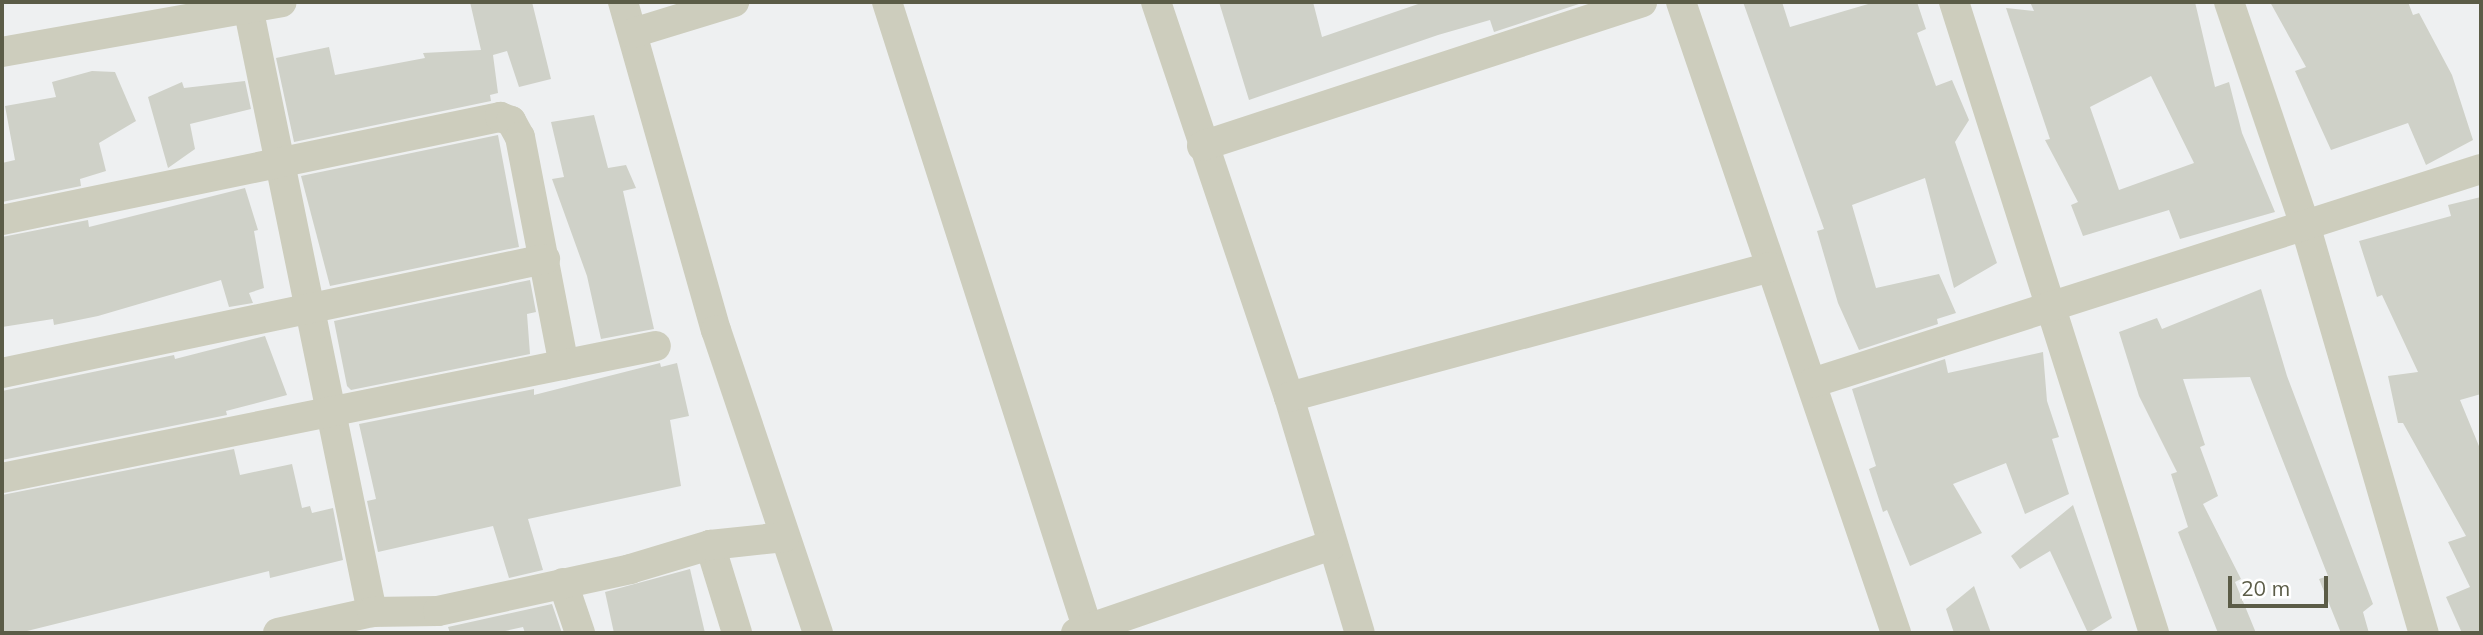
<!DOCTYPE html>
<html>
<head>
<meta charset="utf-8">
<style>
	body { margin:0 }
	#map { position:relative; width:2483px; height:635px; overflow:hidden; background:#eef0f1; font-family:Mulish,sans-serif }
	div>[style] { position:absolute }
	.building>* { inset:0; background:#cfd1c8 }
	.street>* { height:30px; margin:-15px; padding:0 15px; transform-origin:15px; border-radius:15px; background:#cdcdbd }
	span { translate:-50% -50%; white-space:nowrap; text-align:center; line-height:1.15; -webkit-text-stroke:5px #fff; paint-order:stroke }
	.frame { position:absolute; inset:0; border:4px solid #5b5c47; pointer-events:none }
	.scale { position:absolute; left:2228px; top:576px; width:100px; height:32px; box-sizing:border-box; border:4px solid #5b5c47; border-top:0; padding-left:9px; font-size:21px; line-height:24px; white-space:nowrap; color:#5b5c47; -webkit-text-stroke:5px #fff; paint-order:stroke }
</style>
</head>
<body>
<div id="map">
	<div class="building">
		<div style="clip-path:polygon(470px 2px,532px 2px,551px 79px,519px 87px,507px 51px,493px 55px,498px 93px,490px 95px,491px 101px,294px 142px,276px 58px,329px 47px,335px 75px,425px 58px,423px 53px,481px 50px)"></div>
		<div style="clip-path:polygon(1219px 2px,1313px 2px,1322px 37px,1424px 2px,1582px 3px,1494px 32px,1490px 20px,1438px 35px,1249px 100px)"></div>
		<div style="clip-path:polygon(1743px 2px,1782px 2px,1790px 27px,1875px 2px,1917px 2px,1926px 29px,1917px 33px,1936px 86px,1952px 80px,1969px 120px,1955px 142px,1997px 263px,1954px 288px,1925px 178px,1852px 205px,1876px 288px,1939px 274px,1956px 313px,1937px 319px,1938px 324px,1859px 350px,1838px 303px,1817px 231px,1824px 229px)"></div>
		<div style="clip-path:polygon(evenodd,2030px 2px,2195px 2px,2215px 87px,2229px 82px,2242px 133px,2275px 212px,2180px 239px,2169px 210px,2083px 236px,2071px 205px,2078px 202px,2045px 140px,2050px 139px,2006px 8px,2034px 11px,2030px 2px,2151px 76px,2194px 163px,2119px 190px,2090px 107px,2151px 76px)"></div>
		<div style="clip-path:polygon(2270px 2px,2408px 2px,2413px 15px,2419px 13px,2452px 75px,2473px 140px,2426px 165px,2408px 123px,2331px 150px,2295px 71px,2306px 67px)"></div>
		<div style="clip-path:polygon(92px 71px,115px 72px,136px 121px,99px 143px,106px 171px,80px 179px,81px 186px,2px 202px,2px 163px,15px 160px,5px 106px,56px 97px,52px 82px)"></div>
		<div style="clip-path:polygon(245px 81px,251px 109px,190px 124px,195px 149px,168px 168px,148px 97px,182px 82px,184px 88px)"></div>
		<div style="clip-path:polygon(594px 115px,608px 168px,626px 165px,636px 188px,623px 191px,654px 329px,601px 339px,587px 276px,552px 179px,564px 177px,551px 122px)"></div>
		<div style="clip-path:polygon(498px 135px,519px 247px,330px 286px,301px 176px)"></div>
		<div style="clip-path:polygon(245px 188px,258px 230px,254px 231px,264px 288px,249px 293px,253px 303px,229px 307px,221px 280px,98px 316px,54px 325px,53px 319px,2px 327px,2px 237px,88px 220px,89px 227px)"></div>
		<div style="clip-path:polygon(2481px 197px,2481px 394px,2460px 400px,2481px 451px,2481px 633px,2462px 633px,2446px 597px,2470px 587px,2448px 542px,2466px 536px,2403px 423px,2398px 423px,2388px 376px,2418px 372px,2382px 295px,2377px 297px,2359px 241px,2451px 216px,2448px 205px)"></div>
		<div style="clip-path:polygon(530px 280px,536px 312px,527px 314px,530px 354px,351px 390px,347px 386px,334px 321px)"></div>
		<div style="clip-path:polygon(2261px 289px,2287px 376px,2373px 604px,2363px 612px,2369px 633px,2341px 633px,2319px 579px,2328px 576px,2250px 377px,2183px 379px,2205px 445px,2200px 447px,2218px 496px,2203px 504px,2241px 579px,2235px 582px,2256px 633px,2218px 633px,2178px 532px,2188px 527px,2171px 474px,2177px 472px,2139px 396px,2119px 332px,2157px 318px,2162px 329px)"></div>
		<div style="clip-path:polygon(265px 336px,287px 395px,226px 411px,227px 415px,2px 460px,2px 391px,174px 355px,175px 359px)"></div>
		<div style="clip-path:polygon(2043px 352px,2047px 401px,2059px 437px,2052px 439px,2069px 494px,2025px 514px,2006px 463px,1953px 484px,1982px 533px,1910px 566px,1887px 510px,1883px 512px,1869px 469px,1876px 466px,1852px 389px,1945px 359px,1948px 373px)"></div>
		<div style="clip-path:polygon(660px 363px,661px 367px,677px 363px,689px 416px,670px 420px,681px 486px,528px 519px,543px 570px,509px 578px,493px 526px,378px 552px,367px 501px,376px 499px,359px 424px,534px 389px,534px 395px)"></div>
		<div style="clip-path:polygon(234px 449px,240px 475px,292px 464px,302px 508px,310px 506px,312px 513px,333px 508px,343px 560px,270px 578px,269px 571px,19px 633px,2px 633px,2px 495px)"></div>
		<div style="clip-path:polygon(2073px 505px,2112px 618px,2088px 633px,2050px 551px,2020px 569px,2011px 556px)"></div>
		<div style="clip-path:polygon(690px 569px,705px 633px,614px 633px,605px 592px)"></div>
		<div style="clip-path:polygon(1974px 586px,1991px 633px,1954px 633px,1946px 609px)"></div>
		<div style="clip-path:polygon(552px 604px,562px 633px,525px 633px,523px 627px,496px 633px,450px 633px,448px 627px)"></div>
	</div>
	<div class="street">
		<div style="left:247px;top:2px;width:623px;rotate:78.42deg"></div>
		<div style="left:623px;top:2px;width:341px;rotate:74.2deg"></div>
		<div style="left:716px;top:330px;width:320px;rotate:71.4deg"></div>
		<div style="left:887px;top:2px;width:663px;rotate:72.25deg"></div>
		<div style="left:1156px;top:2px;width:417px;rotate:71.4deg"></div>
		<div style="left:1289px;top:397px;width:246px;rotate:73.3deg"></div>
		<div style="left:1681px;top:2px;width:667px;rotate:71.18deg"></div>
		<div style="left:1954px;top:2px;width:662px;rotate:72.41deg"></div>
		<div style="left:2229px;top:2px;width:239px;rotate:71.2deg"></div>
		<div style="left:2306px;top:228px;width:422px;rotate:73.8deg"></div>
		<div style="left:633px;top:33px;width:106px;rotate:-17.1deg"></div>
		<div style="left:2px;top:52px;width:284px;rotate:-10.1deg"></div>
		<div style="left:1202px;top:146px;width:463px;rotate:-18.1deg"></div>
		<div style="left:2px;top:220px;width:509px;rotate:-11.69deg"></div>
		<div style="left:500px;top:117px;width:12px;rotate:20deg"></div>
		<div style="left:511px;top:121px;width:18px;rotate:61deg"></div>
		<div style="left:520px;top:137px;width:232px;rotate:79.1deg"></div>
		<div style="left:2px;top:373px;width:555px;rotate:-11.86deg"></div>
		<div style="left:1812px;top:383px;width:702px;rotate:-17.74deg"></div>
		<div style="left:1289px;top:397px;width:499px;rotate:-15.1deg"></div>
		<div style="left:2px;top:478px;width:667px;rotate:-11.41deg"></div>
		<div style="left:710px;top:545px;width:92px;rotate:72.9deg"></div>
		<div style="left:563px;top:583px;width:53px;rotate:71.2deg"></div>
		<div style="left:278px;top:633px;width:96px;rotate:-12.6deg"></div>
		<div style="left:372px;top:612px;width:66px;rotate:-0.9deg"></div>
		<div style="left:438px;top:611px;width:197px;rotate:-12.3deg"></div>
		<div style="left:630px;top:569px;width:84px;rotate:-16.7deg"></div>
		<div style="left:710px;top:545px;width:75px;rotate:-6.1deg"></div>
		<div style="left:1076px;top:633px;width:270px;rotate:-19deg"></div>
	</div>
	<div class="frame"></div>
	<div class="scale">20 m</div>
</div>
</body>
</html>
